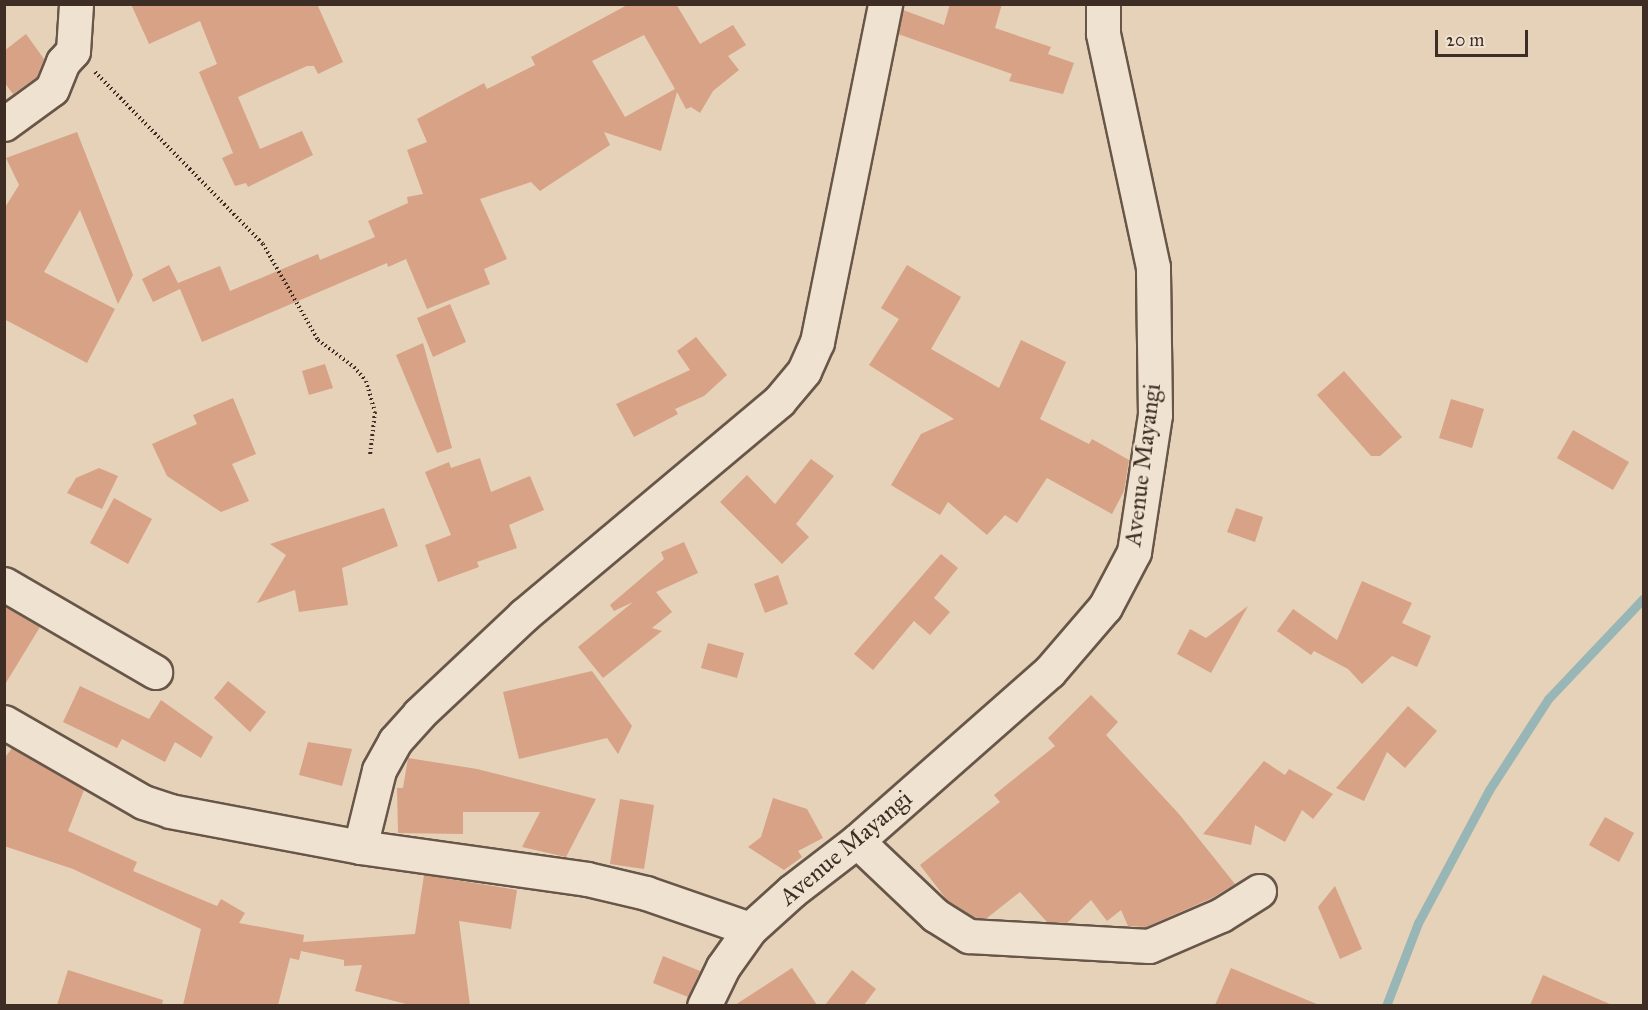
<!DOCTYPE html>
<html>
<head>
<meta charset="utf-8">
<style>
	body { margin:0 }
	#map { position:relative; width:1648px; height:1010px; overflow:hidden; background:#e6d2b8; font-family:"IM FELL Great Primer",serif }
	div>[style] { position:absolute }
	.stream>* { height:9px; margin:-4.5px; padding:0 4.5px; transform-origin:4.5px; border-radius:4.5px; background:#98b6b6 }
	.building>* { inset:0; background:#d7a286 }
	.path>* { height:4px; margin-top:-2px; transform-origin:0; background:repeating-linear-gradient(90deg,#3e2d24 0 1.5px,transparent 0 4.5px) }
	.roads { filter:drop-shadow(2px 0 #685649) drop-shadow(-2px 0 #685649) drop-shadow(0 2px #685649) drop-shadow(0 -2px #685649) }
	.minor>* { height:33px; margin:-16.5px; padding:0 16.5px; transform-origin:16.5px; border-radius:16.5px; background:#efe2d1 }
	span { translate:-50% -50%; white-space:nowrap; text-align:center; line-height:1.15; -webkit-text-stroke:4.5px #efe2d1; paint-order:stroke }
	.street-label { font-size:24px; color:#3e2d24 }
	.frame { position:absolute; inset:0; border:6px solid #3e2d24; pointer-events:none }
	.scale { position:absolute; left:1435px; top:30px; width:93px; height:27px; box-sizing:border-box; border:3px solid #3e2d24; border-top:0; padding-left:8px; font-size:18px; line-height:21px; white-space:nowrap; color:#3e2d24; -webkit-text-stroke:4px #efe2d1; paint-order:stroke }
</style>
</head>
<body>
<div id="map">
	<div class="stream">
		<div style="left:1386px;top:1006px;width:89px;rotate:-68.9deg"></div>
		<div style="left:1418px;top:923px;width:151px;rotate:-61.9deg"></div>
		<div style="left:1489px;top:790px;width:108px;rotate:-57deg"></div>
		<div style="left:1548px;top:699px;width:139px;rotate:-46.5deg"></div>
	</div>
	<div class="building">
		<div style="clip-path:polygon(131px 4px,317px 4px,343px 62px,318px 74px,314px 66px,307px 66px,238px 97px,260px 149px,302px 131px,313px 155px,248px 187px,246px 183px,235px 186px,222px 158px,233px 153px,199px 72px,217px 64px,200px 21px,149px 44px)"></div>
		<div style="clip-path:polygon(evenodd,629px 4px,676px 4px,700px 44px,733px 25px,746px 45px,728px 56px,739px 70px,713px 91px,700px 113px,691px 107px,686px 109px,677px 92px,661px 151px,604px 132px,610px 145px,540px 191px,531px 182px,480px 199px,507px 259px,484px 269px,490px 284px,427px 309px,406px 259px,388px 267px,387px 263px,202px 342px,180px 289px,153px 302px,142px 279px,169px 265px,178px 283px,220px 266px,230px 291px,318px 254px,320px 260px,375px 237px,368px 221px,408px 203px,407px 197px,423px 194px,407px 150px,427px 142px,417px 119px,484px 83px,487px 89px,535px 65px,531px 57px,629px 4px,644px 35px,675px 89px,625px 117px,592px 61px,644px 35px)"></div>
		<div style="clip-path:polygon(950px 4px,1002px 4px,995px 28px,1051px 47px,1048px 54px,1074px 63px,1063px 94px,1009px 81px,1012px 74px,898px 34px,903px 10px,944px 25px)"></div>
		<div style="clip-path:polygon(26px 34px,44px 59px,37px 77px,13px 94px,4px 82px,4px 51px)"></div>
		<div style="clip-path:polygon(77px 132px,133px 275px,118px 304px,80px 210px,44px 272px,115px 309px,87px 363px,4px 319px,4px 209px,19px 185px,6px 158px)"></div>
		<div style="clip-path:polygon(907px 265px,961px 297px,931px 349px,999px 388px,1021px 340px,1066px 362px,1040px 419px,1089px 444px,1092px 439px,1129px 460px,1124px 491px,1112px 514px,1047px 478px,1017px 523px,1005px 515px,987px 535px,948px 502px,940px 515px,891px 485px,921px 434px,954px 419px,869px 365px,899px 319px,881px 308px)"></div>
		<div style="clip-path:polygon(450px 304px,466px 342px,433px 357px,417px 318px)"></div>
		<div style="clip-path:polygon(696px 337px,727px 375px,704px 396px,675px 409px,678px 414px,634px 437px,616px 404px,690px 370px,677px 351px)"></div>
		<div style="clip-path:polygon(423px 343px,452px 448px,437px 453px,396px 355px)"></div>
		<div style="clip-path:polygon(325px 364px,333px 388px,309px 395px,302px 371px)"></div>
		<div style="clip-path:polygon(1344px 371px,1402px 437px,1380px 456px,1371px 456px,1317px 395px)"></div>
		<div style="clip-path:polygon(233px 398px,256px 454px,232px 464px,249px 501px,221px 512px,167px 476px,152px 444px,197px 424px,193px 415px)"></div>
		<div style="clip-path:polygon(1451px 399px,1484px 409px,1472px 448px,1439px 438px)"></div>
		<div style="clip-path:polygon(1573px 430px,1629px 462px,1613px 490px,1557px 458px)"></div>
		<div style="clip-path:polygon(480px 458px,491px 492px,530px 476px,544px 510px,509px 525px,517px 548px,477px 562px,479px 567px,438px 582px,425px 545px,451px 535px,425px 472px,449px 462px,451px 468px)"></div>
		<div style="clip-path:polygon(811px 459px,834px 476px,796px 524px,809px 537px,782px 564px,720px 502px,747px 475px,775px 504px)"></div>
		<div style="clip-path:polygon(99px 468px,118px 476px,102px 509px,67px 493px,76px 478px)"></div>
		<div style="clip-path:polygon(114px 498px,152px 519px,128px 564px,90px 543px)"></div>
		<div style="clip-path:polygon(384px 508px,398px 546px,342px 568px,348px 605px,299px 612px,295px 590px,257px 603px,286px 555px,270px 544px)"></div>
		<div style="clip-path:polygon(1236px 508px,1263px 517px,1255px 542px,1227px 532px)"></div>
		<div style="clip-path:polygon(684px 542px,698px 573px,656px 592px,672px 612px,652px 628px,662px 631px,603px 678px,578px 647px,633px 602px,614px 611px,610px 605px,664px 559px,661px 552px)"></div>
		<div style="clip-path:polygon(941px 554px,958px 568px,934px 598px,950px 612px,930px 635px,914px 621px,873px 670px,854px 654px)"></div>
		<div style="clip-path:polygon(778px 575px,788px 604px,765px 613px,754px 584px)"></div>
		<div style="clip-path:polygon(1362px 581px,1412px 603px,1402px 623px,1431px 636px,1417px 667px,1392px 656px,1362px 684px,1348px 669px,1314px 651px,1311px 655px,1277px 631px,1293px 609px,1337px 640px)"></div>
		<div style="clip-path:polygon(4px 606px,40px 627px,4px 686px)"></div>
		<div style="clip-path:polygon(1248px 606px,1211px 673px,1177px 654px,1190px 629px,1206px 638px)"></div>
		<div style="clip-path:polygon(708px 643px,744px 653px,737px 678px,701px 668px)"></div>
		<div style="clip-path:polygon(592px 671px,632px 726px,618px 754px,607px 738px,519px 759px,503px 692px)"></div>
		<div style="clip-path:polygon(228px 681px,266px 712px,250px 732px,214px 698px)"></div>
		<div style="clip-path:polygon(80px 686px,149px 719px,161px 700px,213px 737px,201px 758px,175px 742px,165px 762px,122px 739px,117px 748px,63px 722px)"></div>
		<div style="clip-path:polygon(1091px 695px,1118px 722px,1106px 735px,1179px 814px,1235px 884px,1212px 898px,1146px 927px,1128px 926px,1121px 910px,1107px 921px,1091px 900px,1067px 923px,1047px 922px,1020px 892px,987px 918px,975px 918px,947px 900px,920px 865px,1000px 802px,994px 795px,1055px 746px,1048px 738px)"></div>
		<div style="clip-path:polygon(1408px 706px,1437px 731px,1405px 768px,1387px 752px,1364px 801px,1336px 788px)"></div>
		<div style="clip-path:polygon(308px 742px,352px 749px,342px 786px,299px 775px)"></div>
		<div style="clip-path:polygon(12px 748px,84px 790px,68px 831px,137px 862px,133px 871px,217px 906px,221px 899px,245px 913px,239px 923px,304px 935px,303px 942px,415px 934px,424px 875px,517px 890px,511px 929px,459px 921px,470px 1005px,410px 1005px,355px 991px,362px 965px,344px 966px,344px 960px,301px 951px,299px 960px,290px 958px,278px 1005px,183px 1005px,201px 929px,73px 869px,4px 846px,4px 759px)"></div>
		<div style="clip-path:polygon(408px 758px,477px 769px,596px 799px,566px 857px,522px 847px,540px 812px,463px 812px,463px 834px,398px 833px,397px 788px,403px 788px)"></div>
		<div style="clip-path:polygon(1264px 761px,1285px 775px,1289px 769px,1333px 794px,1313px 819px,1302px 810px,1285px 842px,1255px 825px,1251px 845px,1203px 834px)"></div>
		<div style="clip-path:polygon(773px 798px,807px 809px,823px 838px,798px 851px,802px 857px,784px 870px,748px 847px,761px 837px)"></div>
		<div style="clip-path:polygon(620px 799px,654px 805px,644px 869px,610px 864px)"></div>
		<div style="clip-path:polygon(1605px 817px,1634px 833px,1619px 862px,1589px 845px)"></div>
		<div style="clip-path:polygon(1335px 886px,1362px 949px,1340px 959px,1318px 907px)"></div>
		<div style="clip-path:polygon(663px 956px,700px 971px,688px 997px,653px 983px)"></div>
		<div style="clip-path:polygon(792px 968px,817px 1005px,735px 1005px)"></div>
		<div style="clip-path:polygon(1231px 968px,1319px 1005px,1215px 1005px)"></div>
		<div style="clip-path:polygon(68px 970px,163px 1000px,162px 1005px,57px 1005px)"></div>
		<div style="clip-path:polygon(852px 970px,876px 989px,864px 1005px,825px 1005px)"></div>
		<div style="clip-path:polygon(1543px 975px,1612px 1005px,1530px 1005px)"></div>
	</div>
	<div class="path">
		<div style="left:95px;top:72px;width:240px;rotate:45.7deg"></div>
		<div style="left:263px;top:244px;width:111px;rotate:60.2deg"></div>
		<div style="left:318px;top:340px;width:45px;rotate:36.9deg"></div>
		<div style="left:354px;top:367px;width:18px;rotate:49deg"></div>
		<div style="left:366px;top:381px;width:32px;rotate:74deg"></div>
		<div style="left:375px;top:412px;width:43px;rotate:96.6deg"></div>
	</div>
	<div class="roads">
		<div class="minor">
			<div style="left:4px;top:124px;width:59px;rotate:-36.1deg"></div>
			<div style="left:52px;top:89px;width:29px;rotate:-68deg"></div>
			<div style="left:63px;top:62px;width:15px;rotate:-48deg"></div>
			<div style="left:73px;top:51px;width:47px;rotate:-86.3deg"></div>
			<div style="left:4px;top:584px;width:175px;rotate:30.2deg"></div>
			<div style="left:4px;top:722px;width:160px;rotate:29.9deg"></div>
			<div style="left:143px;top:802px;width:28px;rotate:18deg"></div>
			<div style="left:170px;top:811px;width:193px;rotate:10.7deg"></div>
			<div style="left:360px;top:847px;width:229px;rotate:8deg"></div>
			<div style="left:587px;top:879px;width:61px;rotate:13.3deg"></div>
			<div style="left:646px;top:893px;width:110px;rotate:19.1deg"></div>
			<div style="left:857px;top:841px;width:108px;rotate:43.5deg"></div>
			<div style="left:935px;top:915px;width:40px;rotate:32deg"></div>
			<div style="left:969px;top:936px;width:180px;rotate:3.2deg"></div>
			<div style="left:1149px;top:946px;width:78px;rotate:-23.3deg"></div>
			<div style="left:1221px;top:915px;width:45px;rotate:-32.3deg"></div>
			<div style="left:360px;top:847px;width:79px;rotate:-76.1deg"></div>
			<div style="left:379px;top:770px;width:33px;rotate:-61deg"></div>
			<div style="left:395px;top:741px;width:36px;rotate:-48deg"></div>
			<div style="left:419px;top:714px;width:144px;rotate:-43.3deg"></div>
			<div style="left:524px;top:615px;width:333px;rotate:-40deg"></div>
			<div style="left:779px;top:401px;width:39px;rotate:-50deg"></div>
			<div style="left:804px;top:371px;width:32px;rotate:-66deg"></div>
			<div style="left:817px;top:342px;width:345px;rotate:-78.6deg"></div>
			<div style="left:704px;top:1006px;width:43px;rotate:-64deg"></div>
			<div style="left:723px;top:967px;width:47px;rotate:-54.6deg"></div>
			<div style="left:750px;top:929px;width:57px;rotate:-42.1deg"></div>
			<div style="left:792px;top:891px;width:82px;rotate:-37.6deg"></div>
			<div style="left:857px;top:841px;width:256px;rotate:-41.4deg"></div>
			<div style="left:1049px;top:672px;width:86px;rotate:-49.3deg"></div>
			<div style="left:1105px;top:607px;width:62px;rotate:-62.2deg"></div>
			<div style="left:1134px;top:552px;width:139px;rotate:-81.3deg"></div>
			<div style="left:1155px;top:415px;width:148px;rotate:-90.8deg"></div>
			<div style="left:1153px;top:267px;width:239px;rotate:-102.1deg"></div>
			<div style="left:1103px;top:33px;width:29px;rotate:-90deg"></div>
		</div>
	</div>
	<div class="street-label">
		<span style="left:1143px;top:465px;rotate:-83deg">Avenue Mayangi</span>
		<span style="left:846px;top:848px;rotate:-40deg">Avenue Mayangi</span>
	</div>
	<div class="frame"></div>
	<div class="scale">20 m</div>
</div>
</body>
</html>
